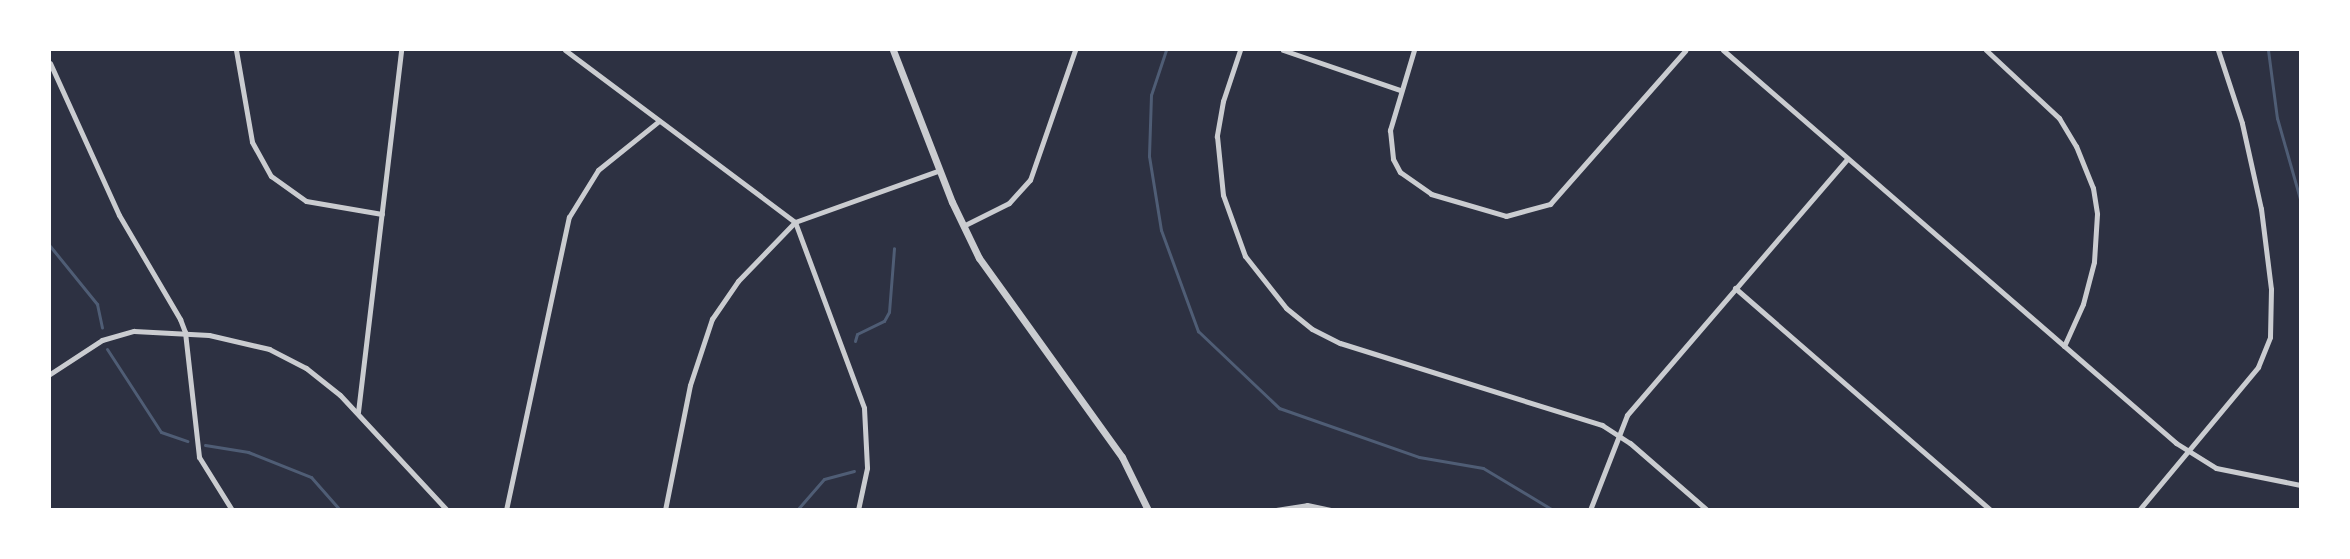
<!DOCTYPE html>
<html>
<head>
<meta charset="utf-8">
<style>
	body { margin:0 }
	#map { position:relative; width:2350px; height:559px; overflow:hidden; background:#2d3142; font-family:"Work Sans",sans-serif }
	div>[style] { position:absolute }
	.stream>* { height:3px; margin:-1.5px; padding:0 1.5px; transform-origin:1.5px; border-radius:1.5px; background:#4f5d75 }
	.minor>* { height:5px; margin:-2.5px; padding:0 2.5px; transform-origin:2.5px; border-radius:2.5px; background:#caccd0 }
	.tertiary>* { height:7px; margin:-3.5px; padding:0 3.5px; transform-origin:3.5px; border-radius:3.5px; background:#caccd0 }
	span { translate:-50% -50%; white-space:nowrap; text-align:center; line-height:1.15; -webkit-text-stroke:4.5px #fff; paint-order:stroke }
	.frame { position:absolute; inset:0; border:51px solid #fff; pointer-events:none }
</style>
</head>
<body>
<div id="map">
	<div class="stream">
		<div style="left:1166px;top:50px;width:47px;rotate:108.4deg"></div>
		<div style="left:1151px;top:95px;width:61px;rotate:91.9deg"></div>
		<div style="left:1149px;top:156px;width:75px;rotate:80.8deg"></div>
		<div style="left:1161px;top:230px;width:108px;rotate:69.9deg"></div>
		<div style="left:1198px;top:331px;width:112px;rotate:43.5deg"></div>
		<div style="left:1279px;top:408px;width:148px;rotate:19.3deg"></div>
		<div style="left:1419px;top:457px;width:65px;rotate:9.8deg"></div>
		<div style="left:1483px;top:468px;width:82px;rotate:31deg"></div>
		<div style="left:2268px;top:50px;width:69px;rotate:82.5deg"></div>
		<div style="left:2277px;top:118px;width:84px;rotate:74.1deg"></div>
		<div style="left:50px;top:246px;width:75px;rotate:51deg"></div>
		<div style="left:97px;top:304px;width:24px;rotate:78deg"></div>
		<div style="left:855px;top:341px;width:7px;rotate:-74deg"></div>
		<div style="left:857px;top:334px;width:30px;rotate:-26deg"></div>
		<div style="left:884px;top:321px;width:10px;rotate:-61deg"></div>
		<div style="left:889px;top:312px;width:64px;rotate:-85.5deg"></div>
		<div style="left:107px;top:349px;width:99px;rotate:57deg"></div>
		<div style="left:161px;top:432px;width:28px;rotate:19deg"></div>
		<div style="left:205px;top:445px;width:44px;rotate:9.2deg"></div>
		<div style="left:248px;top:452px;width:68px;rotate:21.6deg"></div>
		<div style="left:311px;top:477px;width:44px;rotate:48.7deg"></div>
		<div style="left:797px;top:510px;width:41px;rotate:-48.9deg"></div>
		<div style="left:824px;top:479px;width:31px;rotate:-15deg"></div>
	</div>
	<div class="minor">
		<div style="left:236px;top:50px;width:93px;rotate:80.1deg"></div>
		<div style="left:252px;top:142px;width:39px;rotate:61deg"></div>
		<div style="left:271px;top:176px;width:43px;rotate:35.5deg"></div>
		<div style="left:306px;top:201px;width:77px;rotate:9.7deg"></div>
		<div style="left:565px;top:50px;width:287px;rotate:36.8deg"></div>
		<div style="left:795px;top:222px;width:154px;rotate:-19.7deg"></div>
		<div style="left:1240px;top:50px;width:54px;rotate:108.4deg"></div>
		<div style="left:1223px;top:101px;width:36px;rotate:100deg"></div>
		<div style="left:1217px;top:136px;width:59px;rotate:84.2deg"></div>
		<div style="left:1223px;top:195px;width:65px;rotate:70.2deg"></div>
		<div style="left:1245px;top:256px;width:66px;rotate:51.7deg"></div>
		<div style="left:1286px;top:308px;width:33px;rotate:39deg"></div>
		<div style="left:1312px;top:329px;width:31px;rotate:27deg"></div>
		<div style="left:1340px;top:343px;width:275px;rotate:17.4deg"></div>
		<div style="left:1602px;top:425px;width:33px;rotate:33deg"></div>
		<div style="left:1630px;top:443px;width:102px;rotate:41deg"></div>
		<div style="left:1283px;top:50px;width:124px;rotate:18.9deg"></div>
		<div style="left:1414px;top:50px;width:84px;rotate:106.7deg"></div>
		<div style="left:1390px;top:130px;width:29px;rotate:84deg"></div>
		<div style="left:1393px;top:159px;width:15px;rotate:62deg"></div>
		<div style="left:1400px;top:172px;width:38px;rotate:35deg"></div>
		<div style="left:1431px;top:194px;width:78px;rotate:16.3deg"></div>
		<div style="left:1506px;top:216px;width:46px;rotate:-15.3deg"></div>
		<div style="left:1550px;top:204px;width:205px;rotate:-48.6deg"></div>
		<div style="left:1723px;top:50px;width:600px;rotate:40.94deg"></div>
		<div style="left:2176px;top:443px;width:47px;rotate:32deg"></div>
		<div style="left:2216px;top:468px;width:86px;rotate:11.4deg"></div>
		<div style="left:1986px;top:50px;width:100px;rotate:43deg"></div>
		<div style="left:2059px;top:118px;width:33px;rotate:59deg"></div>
		<div style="left:2076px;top:146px;width:45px;rotate:68deg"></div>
		<div style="left:2093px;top:188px;width:26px;rotate:81deg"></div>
		<div style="left:2097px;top:214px;width:48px;rotate:93.6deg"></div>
		<div style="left:2094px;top:262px;width:43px;rotate:104.7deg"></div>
		<div style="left:2083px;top:304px;width:46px;rotate:114.3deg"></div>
		<div style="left:50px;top:63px;width:167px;rotate:65.6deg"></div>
		<div style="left:119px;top:215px;width:121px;rotate:59.6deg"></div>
		<div style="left:180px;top:319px;width:14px;rotate:69deg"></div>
		<div style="left:185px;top:332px;width:126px;rotate:83.6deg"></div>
		<div style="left:199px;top:457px;width:62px;rotate:58.1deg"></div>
		<div style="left:963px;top:226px;width:51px;rotate:-26.6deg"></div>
		<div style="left:1009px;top:203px;width:31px;rotate:-48deg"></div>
		<div style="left:1030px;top:180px;width:138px;rotate:-70.9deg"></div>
		<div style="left:1735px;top:288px;width:338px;rotate:41deg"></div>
		<div style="left:50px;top:374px;width:62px;rotate:-33.2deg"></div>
		<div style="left:102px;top:340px;width:33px;rotate:-16deg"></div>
		<div style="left:134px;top:331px;width:75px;rotate:3.1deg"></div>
		<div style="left:209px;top:335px;width:62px;rotate:13.1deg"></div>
		<div style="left:269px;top:349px;width:42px;rotate:27.2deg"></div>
		<div style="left:306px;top:368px;width:43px;rotate:38.5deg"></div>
		<div style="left:340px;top:395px;width:157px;rotate:47.1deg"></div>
		<div style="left:358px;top:412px;width:365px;rotate:-83.2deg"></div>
		<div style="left:506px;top:510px;width:300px;rotate:-77.9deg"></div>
		<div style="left:569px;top:217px;width:55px;rotate:-58.3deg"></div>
		<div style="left:598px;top:170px;width:78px;rotate:-38.8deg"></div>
		<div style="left:665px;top:510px;width:127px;rotate:-78.7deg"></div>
		<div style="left:690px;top:385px;width:70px;rotate:-71.6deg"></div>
		<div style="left:712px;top:319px;width:46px;rotate:-55.6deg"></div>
		<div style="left:738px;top:281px;width:82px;rotate:-46deg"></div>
		<div style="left:795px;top:222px;width:198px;rotate:69.6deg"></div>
		<div style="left:864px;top:408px;width:60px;rotate:87.1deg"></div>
		<div style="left:867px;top:468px;width:43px;rotate:102.1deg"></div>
		<div style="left:1276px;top:510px;width:31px;rotate:-9deg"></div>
		<div style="left:1307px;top:505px;width:24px;rotate:12deg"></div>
		<div style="left:1590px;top:510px;width:102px;rotate:-68.7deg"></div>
		<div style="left:1627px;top:415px;width:338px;rotate:-49.3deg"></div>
		<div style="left:2139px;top:510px;width:186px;rotate:-50.2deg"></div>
		<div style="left:2258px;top:367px;width:32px;rotate:-68deg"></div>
		<div style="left:2270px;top:337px;width:48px;rotate:-88.8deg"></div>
		<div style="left:2271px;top:289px;width:81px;rotate:-97.1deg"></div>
		<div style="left:2261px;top:209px;width:88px;rotate:-102.5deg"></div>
		<div style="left:2242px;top:123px;width:77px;rotate:-108.2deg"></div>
	</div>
	<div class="tertiary">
		<div style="left:893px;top:50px;width:163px;rotate:68.8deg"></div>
		<div style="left:952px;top:202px;width:62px;rotate:64.3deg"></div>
		<div style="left:979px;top:258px;width:245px;rotate:54.3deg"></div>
		<div style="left:1122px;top:457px;width:59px;rotate:63.9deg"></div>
	</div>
	<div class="frame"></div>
</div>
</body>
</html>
